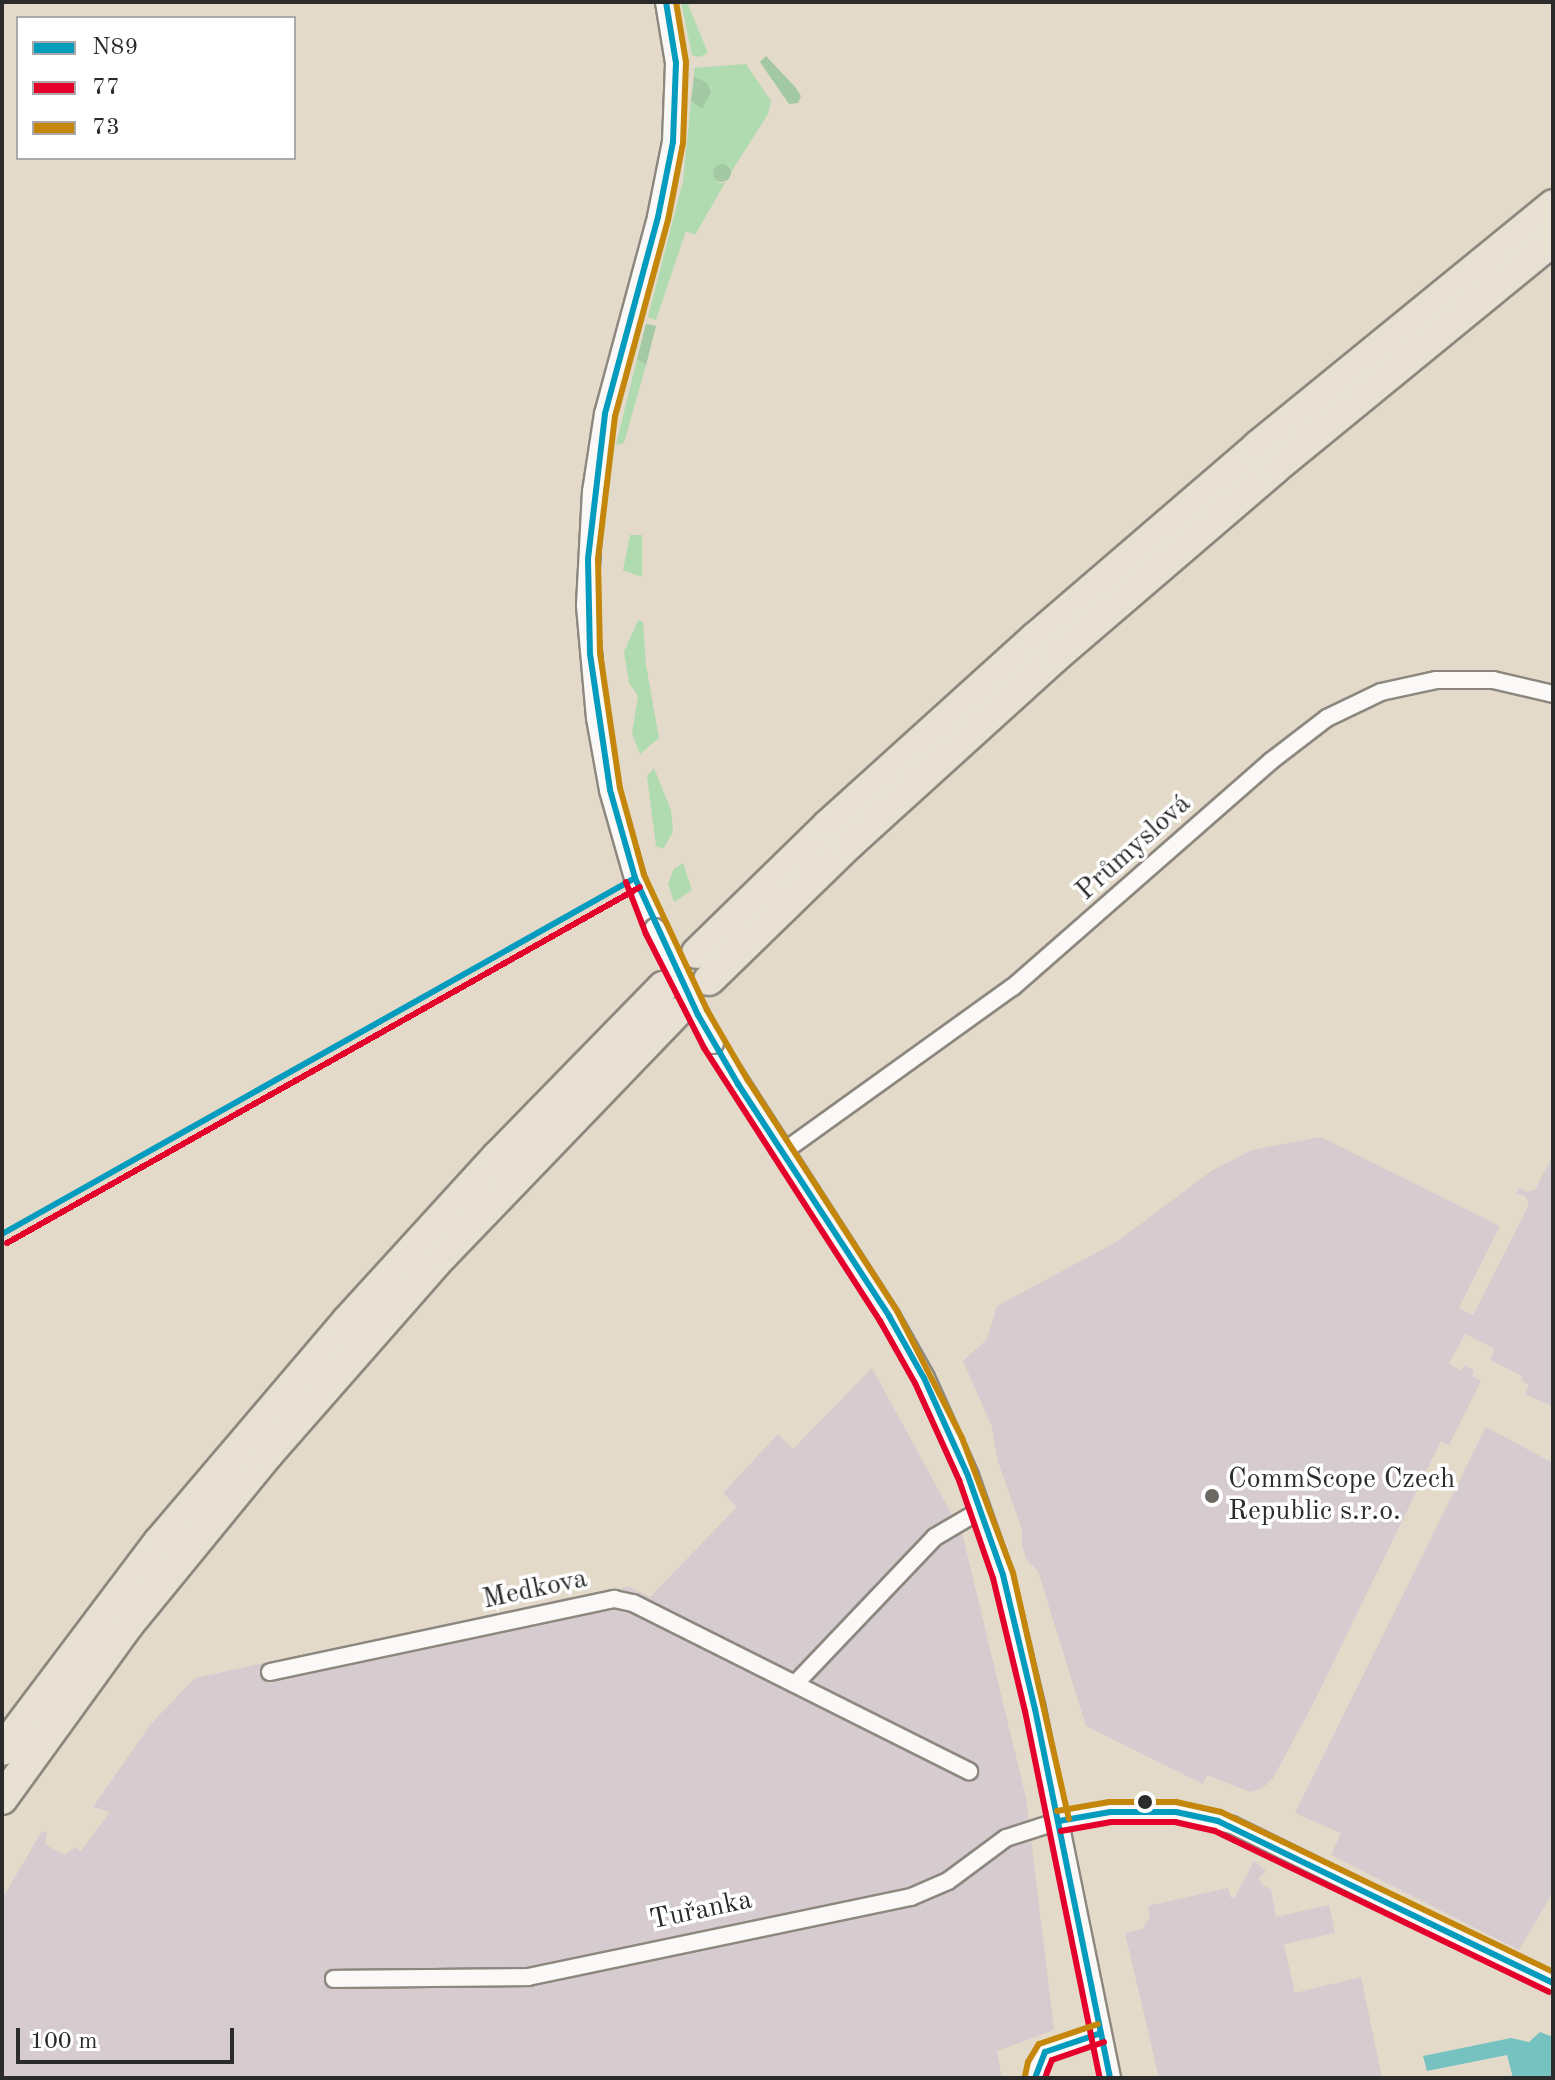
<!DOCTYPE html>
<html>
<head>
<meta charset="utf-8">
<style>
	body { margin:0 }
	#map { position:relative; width:1555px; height:2080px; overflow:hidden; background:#e3dac9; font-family:"Old Standard TT",serif }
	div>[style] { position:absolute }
	.industrial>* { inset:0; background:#d6cbcf }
	.green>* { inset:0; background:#b0dbb1 }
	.forest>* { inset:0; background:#a2c9a3 }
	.round { border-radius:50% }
	.water>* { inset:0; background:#76c2c1 }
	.roads { filter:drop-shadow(2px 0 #8d887f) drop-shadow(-2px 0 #8d887f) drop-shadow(0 2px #8d887f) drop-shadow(0 -2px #8d887f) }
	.minor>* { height:16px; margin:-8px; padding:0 8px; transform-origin:8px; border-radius:8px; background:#fbf9f7 }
	.tertiary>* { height:20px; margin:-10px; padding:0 10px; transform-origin:10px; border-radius:10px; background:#fbf9f7 }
	.motorway>* { height:30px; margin:-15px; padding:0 15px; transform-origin:15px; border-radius:15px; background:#e8e1d3 }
	.bridges { filter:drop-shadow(2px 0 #8d887f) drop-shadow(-2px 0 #8d887f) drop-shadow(0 2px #8d887f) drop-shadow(0 -2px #8d887f) }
	.tertiary-bridge>* { height:20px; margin:-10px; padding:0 10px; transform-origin:10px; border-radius:10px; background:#fbf9f7 }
	.bus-1>* { height:6px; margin:-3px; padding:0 3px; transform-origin:3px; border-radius:3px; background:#049cbe }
	.bus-2>* { height:6px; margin:-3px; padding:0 3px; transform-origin:3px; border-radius:3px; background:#e4002b }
	.bus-3>* { height:6px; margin:-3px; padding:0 3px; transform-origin:3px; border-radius:3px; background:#c4870b }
	.dots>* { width:22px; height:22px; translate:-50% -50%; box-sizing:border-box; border:4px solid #fff; border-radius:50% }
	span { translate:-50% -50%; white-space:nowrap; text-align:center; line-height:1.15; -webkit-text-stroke:7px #fff; paint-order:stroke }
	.street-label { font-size:28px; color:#2b2b2b }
	.poi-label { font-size:28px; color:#2b2b2b }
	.left { translate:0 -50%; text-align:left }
	.frame { position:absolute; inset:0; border:4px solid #2b2b2b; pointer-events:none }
	.legend { position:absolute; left:16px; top:16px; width:280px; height:144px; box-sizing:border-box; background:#fff; border:2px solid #aaa; margin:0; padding:10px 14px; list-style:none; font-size:24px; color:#2b2b2b }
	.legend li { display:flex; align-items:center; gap:16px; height:40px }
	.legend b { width:40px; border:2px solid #aaa }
	.scale { position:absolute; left:16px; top:2028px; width:218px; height:36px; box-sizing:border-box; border:4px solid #2b2b2b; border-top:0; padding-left:10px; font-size:24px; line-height:28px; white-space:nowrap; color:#2b2b2b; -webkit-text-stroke:6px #fff; paint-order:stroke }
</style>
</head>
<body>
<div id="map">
	<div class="industrial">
		<div style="clip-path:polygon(1321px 1137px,1500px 1226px,1459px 1308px,1473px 1315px,1529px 1205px,1526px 1197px,1516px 1193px,1519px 1188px,1526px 1192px,1535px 1190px,1553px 1155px,1553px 1407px,1525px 1394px,1529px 1385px,1521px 1380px,1522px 1376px,1490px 1360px,1495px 1349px,1465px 1334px,1449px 1363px,1461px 1371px,1464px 1365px,1474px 1370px,1472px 1376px,1481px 1381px,1449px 1445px,1441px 1441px,1313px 1704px,1273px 1778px,1261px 1789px,1250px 1792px,1207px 1775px,1203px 1784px,1086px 1726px,1038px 1571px,1026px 1559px,1022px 1545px,1022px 1529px,998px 1462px,992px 1427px,963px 1361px,987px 1339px,997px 1306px,1118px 1241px,1213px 1170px,1252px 1150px)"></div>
		<div style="clip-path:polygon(872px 1368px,962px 1533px,1026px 1798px,1054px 2030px,997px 2051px,1002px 2078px,2px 2078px,2px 1899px,42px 1831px,47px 1833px,45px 1844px,51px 1848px,65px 1855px,75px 1847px,81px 1851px,110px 1812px,93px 1807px,151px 1724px,195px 1678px,570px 1597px,585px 1600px,628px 1586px,650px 1597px,737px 1507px,723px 1493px,778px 1434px,793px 1449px)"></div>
		<div style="clip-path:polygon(1486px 1427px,1553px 1463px,1553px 1892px,1519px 1950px,1331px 1855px,1341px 1833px,1295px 1813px)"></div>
		<div style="clip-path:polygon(1254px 1861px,1266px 1871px,1259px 1878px,1262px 1885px,1271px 1889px,1276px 1917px,1329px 1905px,1335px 1933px,1284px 1944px,1295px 1993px,1361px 1977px,1382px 2078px,1159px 2078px,1125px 1933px,1143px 1929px,1150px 1916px,1148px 1906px,1228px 1888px,1231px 1898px,1235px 1897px)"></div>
	</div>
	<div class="green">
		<div style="clip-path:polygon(681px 2px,687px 2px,708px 53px,699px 57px,692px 55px)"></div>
		<div style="clip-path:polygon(746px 64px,771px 101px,768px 114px,730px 174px,730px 166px,718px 183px,725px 183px,695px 235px,686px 231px,656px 320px,648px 317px,683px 181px,691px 101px,702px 108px,707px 83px,694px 76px,694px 68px)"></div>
		<div style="clip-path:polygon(637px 359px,646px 365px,624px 443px,616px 445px)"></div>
		<div style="clip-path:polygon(630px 535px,642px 535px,642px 577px,623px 570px)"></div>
		<div style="clip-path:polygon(638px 620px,643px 622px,646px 665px,659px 738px,640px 754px,632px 734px,638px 696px,629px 683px,624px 652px)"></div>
		<div style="clip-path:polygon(654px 768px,671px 810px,673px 832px,663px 849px,656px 846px,647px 776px)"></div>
		<div style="clip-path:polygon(683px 863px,692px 890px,674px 902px,668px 884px,674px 869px)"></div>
	</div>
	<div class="forest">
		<div style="clip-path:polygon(766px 56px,796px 88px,801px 96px,798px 103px,789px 104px,760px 62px)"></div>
		<div style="clip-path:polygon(694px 76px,707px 83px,711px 93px,702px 109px,691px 101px)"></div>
		<div class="round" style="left:713px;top:164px;width:18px;height:18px"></div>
		<div style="clip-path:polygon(646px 324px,656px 326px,646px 365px,637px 359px)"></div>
	</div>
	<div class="water">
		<div style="clip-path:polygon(1540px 2032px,1553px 2037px,1553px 2078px,1513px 2078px,1507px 2055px,1427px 2071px,1423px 2056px,1511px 2038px,1529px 2042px)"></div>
	</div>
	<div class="roads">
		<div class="minor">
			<div style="left:783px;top:1152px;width:283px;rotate:-35.7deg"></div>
			<div style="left:1013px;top:987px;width:343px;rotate:-41.2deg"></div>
			<div style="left:1271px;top:761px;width:71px;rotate:-37.5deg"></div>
			<div style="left:1327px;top:718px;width:60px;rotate:-25.7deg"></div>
			<div style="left:1381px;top:692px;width:56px;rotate:-12.3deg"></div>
			<div style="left:1436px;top:680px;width:57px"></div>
			<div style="left:1493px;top:680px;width:62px;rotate:13.1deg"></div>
			<div style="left:270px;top:1672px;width:352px;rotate:-12deg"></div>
			<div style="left:614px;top:1599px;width:19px;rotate:12deg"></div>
			<div style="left:633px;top:1603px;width:376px;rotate:26.6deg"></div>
			<div style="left:795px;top:1684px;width:203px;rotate:-46.4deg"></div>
			<div style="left:935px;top:1537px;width:53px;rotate:-30.4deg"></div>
			<div style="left:334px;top:1979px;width:194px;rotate:-0.6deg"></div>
			<div style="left:528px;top:1977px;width:391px;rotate:-11.8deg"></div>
			<div style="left:911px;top:1897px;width:40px;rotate:-23.4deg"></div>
			<div style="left:948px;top:1881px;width:72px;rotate:-36.6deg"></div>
			<div style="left:1006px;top:1838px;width:56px;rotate:-17.8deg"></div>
			<div style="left:1059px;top:1821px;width:52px;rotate:-10deg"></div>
			<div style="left:1110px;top:1812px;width:66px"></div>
			<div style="left:1176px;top:1812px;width:57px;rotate:13.1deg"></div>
			<div style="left:1232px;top:1825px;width:358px;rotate:26.2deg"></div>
			<div style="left:1035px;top:2078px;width:12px;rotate:-81deg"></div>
			<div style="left:1037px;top:2066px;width:16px;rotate:-60deg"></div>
			<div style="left:1045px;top:2052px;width:59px;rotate:-18.7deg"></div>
		</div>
		<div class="tertiary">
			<div style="left:655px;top:929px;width:55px;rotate:-111.4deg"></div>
			<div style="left:635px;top:878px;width:91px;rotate:-105.9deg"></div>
			<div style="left:610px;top:790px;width:73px;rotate:-100.2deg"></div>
			<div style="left:597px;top:718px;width:113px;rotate:-95.1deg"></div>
			<div style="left:587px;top:605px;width:113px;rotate:-87deg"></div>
			<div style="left:593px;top:492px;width:79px;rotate:-81.3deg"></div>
			<div style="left:605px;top:414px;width:204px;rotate:-74.9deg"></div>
			<div style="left:658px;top:217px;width:76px;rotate:-78.7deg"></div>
			<div style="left:673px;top:142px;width:79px;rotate:-87.8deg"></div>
			<div style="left:676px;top:63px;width:62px;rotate:-99.3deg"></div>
			<div style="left:713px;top:1043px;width:325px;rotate:57.2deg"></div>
			<div style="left:889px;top:1316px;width:71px;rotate:60.6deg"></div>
			<div style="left:924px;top:1378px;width:107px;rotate:65.8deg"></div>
			<div style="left:968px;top:1476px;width:105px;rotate:70.5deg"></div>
			<div style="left:1003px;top:1575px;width:138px;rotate:76.6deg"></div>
			<div style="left:1035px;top:1709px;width:377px;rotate:78.5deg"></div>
		</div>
		<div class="motorway">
			<div style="left:697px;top:953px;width:183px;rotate:-44.3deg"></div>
			<div style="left:828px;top:825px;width:279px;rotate:-42.1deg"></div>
			<div style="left:1035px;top:638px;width:294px;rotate:-40.7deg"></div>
			<div style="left:1258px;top:446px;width:381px;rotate:-39.2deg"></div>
			<div style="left:709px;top:980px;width:197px;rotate:-44.2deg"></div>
			<div style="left:850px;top:843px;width:277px;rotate:-42.2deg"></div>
			<div style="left:1055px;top:657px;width:289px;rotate:-40.6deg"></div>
			<div style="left:1274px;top:469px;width:360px;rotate:-39.3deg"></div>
			<div style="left:2px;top:1750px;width:261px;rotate:-53deg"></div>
			<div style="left:159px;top:1542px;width:290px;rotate:-49.6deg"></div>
			<div style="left:347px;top:1321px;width:222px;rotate:-47.6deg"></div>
			<div style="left:497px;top:1157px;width:238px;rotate:-45.7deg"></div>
			<div style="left:2px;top:1799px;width:215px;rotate:-54.1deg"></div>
			<div style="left:128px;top:1625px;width:220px;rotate:-50.7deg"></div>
			<div style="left:267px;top:1455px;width:265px;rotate:-48.7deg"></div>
			<div style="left:442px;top:1256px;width:337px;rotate:-46.1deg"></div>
		</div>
	</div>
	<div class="bridges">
		<div class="tertiary-bridge">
			<div style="left:655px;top:929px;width:128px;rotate:63deg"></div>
		</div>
	</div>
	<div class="bus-1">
		<div style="left:666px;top:2px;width:62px;rotate:80.7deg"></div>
		<div style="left:676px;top:63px;width:79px;rotate:92.2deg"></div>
		<div style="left:673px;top:142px;width:76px;rotate:101.3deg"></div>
		<div style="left:658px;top:217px;width:204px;rotate:105.1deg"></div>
		<div style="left:605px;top:414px;width:146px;rotate:96.7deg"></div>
		<div style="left:588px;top:559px;width:95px;rotate:88.8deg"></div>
		<div style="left:590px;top:654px;width:137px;rotate:81.6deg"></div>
		<div style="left:610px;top:790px;width:91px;rotate:74.1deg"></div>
		<div style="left:635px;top:878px;width:151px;rotate:65.3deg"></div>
		<div style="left:698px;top:1015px;width:80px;rotate:59.9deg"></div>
		<div style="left:738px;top:1084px;width:277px;rotate:56.9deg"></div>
		<div style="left:889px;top:1316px;width:71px;rotate:60.6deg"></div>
		<div style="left:924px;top:1378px;width:107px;rotate:65.8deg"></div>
		<div style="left:968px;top:1476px;width:105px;rotate:70.5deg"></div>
		<div style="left:1003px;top:1575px;width:138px;rotate:76.6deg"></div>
		<div style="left:1035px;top:1709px;width:377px;rotate:78.5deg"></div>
		<div style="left:2px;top:1234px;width:726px;rotate:-29.35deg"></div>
		<div style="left:1059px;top:1821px;width:52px;rotate:-10deg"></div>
		<div style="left:1110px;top:1812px;width:66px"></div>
		<div style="left:1176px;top:1812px;width:43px;rotate:12.1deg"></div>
		<div style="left:1218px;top:1821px;width:372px;rotate:25.8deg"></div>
		<div style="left:1035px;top:2078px;width:28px;rotate:-69deg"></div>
		<div style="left:1045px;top:2052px;width:59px;rotate:-18.7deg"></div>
	</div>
	<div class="bus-2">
		<div style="left:626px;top:882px;width:56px;rotate:69deg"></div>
		<div style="left:646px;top:934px;width:128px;rotate:63deg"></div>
		<div style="left:704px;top:1048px;width:325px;rotate:57.2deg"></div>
		<div style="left:880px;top:1321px;width:71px;rotate:60.6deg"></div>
		<div style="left:915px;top:1383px;width:107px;rotate:65.6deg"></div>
		<div style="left:959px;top:1480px;width:104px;rotate:70.9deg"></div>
		<div style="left:993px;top:1578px;width:137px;rotate:76.5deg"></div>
		<div style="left:1025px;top:1711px;width:375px;rotate:78.5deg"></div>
		<div style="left:7px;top:1243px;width:726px;rotate:-29.35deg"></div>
		<div style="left:1061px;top:1831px;width:51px;rotate:-10.2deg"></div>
		<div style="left:1111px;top:1822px;width:64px"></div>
		<div style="left:1175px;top:1822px;width:41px;rotate:12.7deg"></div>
		<div style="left:1215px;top:1831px;width:371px;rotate:25.7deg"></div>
		<div style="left:1045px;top:2078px;width:19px;rotate:-69deg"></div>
		<div style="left:1052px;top:2060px;width:55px;rotate:-19.1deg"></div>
	</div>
	<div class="bus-3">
		<div style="left:676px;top:2px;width:61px;rotate:80.5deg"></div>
		<div style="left:686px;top:62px;width:81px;rotate:92.1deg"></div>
		<div style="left:683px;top:143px;width:78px;rotate:101deg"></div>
		<div style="left:668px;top:220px;width:203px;rotate:105.1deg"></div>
		<div style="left:615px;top:416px;width:144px;rotate:96.8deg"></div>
		<div style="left:598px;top:559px;width:94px;rotate:88.8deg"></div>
		<div style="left:600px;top:653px;width:136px;rotate:81.6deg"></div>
		<div style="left:620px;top:788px;width:90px;rotate:74.6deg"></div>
		<div style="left:644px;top:875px;width:149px;rotate:65deg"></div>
		<div style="left:707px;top:1010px;width:80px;rotate:59.9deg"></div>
		<div style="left:747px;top:1079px;width:276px;rotate:57.1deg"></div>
		<div style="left:897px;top:1311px;width:143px;rotate:62.9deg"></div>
		<div style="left:962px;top:1438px;width:144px;rotate:69.3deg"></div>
		<div style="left:1013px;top:1573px;width:252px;rotate:77.2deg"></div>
		<div style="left:1057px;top:1811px;width:53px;rotate:-9.8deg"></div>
		<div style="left:1109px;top:1802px;width:67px"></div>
		<div style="left:1176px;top:1802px;width:46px;rotate:12.5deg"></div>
		<div style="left:1221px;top:1812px;width:369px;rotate:25.7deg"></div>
		<div style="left:1025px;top:2076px;width:14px;rotate:-78deg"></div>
		<div style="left:1028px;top:2062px;width:21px;rotate:-59deg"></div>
		<div style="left:1039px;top:2044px;width:62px;rotate:-18.7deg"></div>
	</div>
	<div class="dots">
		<div style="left:1212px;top:1496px;background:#6b6862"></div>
		<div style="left:1145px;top:1802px;background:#2b2b2b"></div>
	</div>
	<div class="street-label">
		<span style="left:1134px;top:848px;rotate:-42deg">Průmyslová</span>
		<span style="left:535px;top:1590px;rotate:-12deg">Medkova</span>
		<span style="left:701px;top:1911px;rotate:-12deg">Tuřanka</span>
	</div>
	<div class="poi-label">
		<span class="left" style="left:1228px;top:1496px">CommScope Czech<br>Republic s.r.o.</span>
	</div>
	<div class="frame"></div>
	<ul class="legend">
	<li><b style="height:10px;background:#049cbe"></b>N89</li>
	<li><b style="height:10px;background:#e4002b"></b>77</li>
	<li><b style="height:10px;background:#c4870b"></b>73</li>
	</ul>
	<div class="scale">100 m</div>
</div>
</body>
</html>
